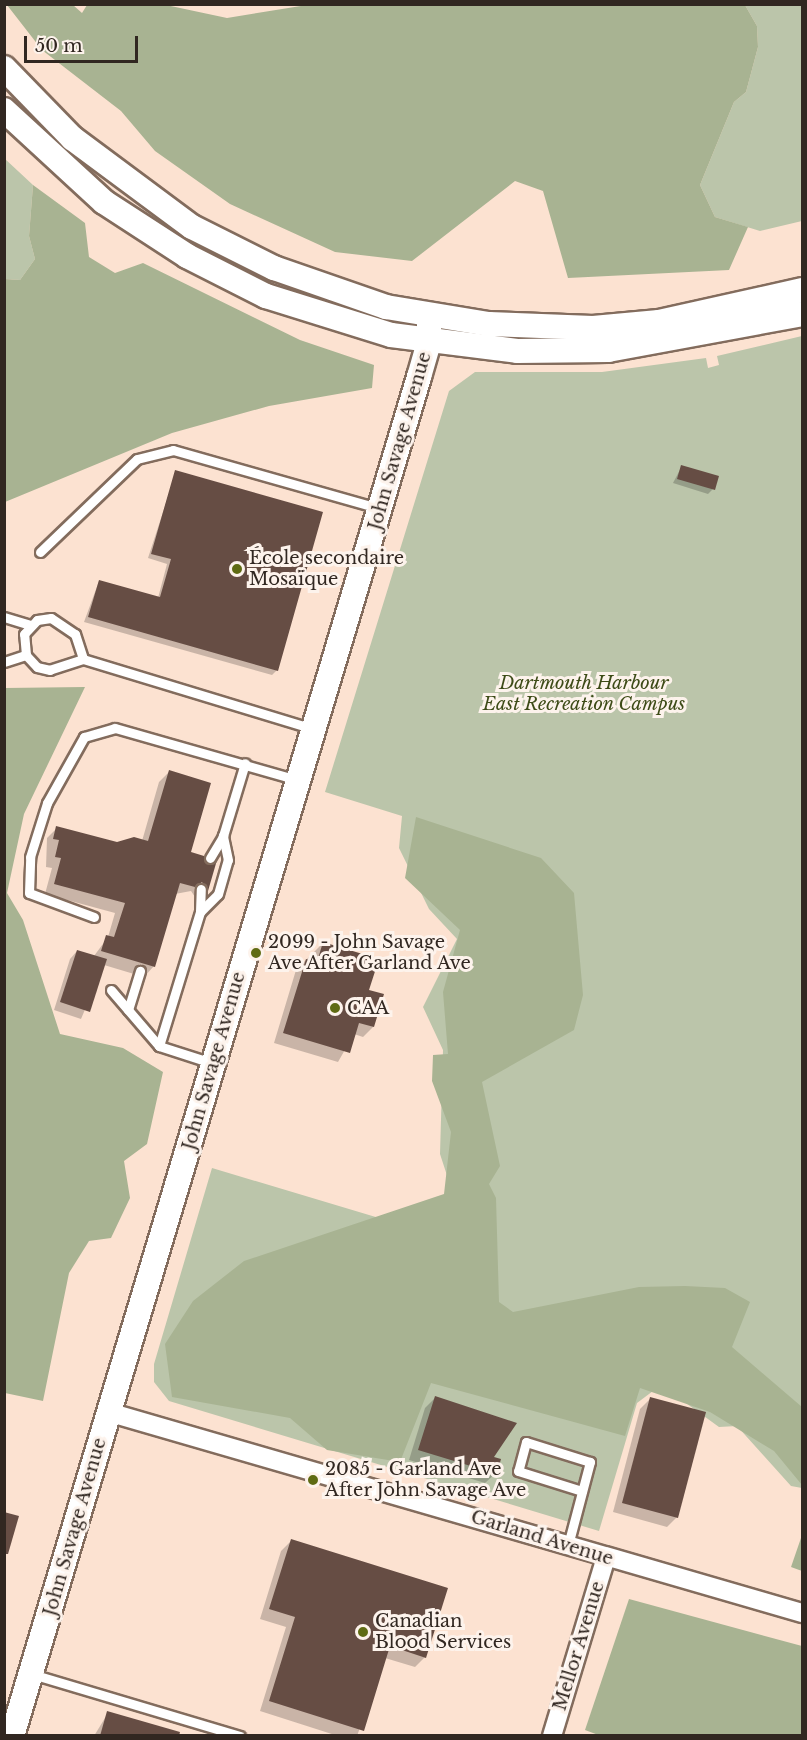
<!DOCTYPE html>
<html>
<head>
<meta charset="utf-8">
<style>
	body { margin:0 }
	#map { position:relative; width:807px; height:1740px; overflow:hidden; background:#fce2d1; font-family:"Libre Baskerville",serif }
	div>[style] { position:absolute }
	.green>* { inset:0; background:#bbc5aa }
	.forest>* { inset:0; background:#a8b392 }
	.shadow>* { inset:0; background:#0003 }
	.building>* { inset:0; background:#664d44 }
	.roads { filter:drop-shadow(2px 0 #836c5d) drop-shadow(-2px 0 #836c5d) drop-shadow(0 2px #836c5d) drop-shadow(0 -2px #836c5d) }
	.service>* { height:9px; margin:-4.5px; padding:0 4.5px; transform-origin:4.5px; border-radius:4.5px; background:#fff }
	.minor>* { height:18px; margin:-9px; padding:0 9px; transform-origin:9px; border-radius:9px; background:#fff }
	.secondary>* { height:24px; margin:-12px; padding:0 12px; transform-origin:12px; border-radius:12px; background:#fff }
	.dots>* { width:16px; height:16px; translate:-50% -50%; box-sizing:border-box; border:3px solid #fdf3ec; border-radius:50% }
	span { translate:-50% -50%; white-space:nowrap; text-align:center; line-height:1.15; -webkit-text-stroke:6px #fdf3ec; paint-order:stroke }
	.street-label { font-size:18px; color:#312721 }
	.poi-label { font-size:18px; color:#312721 }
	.left { translate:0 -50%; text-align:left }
	.park-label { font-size:18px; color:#3d4b17; font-style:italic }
	.frame { position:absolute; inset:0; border:6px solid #312721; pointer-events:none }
	.scale { position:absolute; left:24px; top:36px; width:114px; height:27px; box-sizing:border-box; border:3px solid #312721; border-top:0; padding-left:8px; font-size:18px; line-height:21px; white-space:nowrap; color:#312721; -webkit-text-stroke:4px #fdf3ec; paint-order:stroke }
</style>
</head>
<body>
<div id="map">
	<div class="green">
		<div style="clip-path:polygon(745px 5px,802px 5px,802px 221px,760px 231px,715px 217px,700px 185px,734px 102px,746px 92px,758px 47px,757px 26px)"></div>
		<div style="clip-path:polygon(4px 158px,33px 185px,29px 236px,35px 259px,20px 280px,5px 279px)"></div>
		<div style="clip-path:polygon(802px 336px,802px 1488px,791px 1486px,737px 1426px,719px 1427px,661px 1385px,637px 1403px,599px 1531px,169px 1401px,154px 1382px,154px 1364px,212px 1168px,449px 1239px,457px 1206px,440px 1154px,443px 1050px,423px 1007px,457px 939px,429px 909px,399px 848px,402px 816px,325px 792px,449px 391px,475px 372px,602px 372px,706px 358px,708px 368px,719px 365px,717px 356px)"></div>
	</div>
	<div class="forest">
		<div style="clip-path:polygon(307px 5px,745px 5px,757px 26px,758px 47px,746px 92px,734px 102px,700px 185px,715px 217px,748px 227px,729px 270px,568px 278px,543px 191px,515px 181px,412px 261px,335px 252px,230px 204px,155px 151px,121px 111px,42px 50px,7px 5px,73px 5px,82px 13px,87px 5px,166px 5px,227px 18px)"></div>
		<div style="clip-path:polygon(33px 185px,85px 223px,89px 257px,115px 273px,143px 263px,300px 340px,374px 365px,372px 388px,269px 406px,172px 433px,5px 502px,5px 279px,20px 280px,35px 259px,29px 236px)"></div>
		<div style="clip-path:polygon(85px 687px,24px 814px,7px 893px,23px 920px,60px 1034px,123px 1048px,163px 1072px,147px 1144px,124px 1161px,130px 1198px,111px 1238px,89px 1241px,69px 1273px,43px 1401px,5px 1393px,5px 688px)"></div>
		<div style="clip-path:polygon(416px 817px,541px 858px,574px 893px,583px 995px,574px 1030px,482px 1082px,500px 1166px,489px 1184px,496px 1198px,499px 1302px,513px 1312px,639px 1287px,685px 1286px,725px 1288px,750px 1302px,732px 1347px,802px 1407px,802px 1485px,774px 1451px,710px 1412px,640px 1388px,625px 1436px,431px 1383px,400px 1462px,327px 1450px,290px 1418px,172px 1397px,165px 1344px,193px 1301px,244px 1261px,444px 1194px,451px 1132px,432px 1081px,433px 1055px,448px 1054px,443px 992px,460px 930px,405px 878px)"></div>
		<div style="clip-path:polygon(802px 1535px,802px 1571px,791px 1567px)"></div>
		<div style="clip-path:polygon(629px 1599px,802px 1646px,802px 1735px,601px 1736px,585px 1730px)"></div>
	</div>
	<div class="shadow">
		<div style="clip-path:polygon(682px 466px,713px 489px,708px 494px,673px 483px)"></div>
		<div style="clip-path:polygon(176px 472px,277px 670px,272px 675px,84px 622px,99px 581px,158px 598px,167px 564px,148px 558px)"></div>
		<div style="clip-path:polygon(169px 772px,189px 853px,206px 866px,215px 863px,206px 890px,197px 900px,191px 891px,175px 894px,154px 966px,144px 977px,104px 965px,81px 1019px,54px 1010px,70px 959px,77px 951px,94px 956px,108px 937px,115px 913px,45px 894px,52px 868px,46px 867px,47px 838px,57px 828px,117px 844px,142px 841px,159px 782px)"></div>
		<div style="clip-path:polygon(323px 943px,367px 991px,373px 1027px,363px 1037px,354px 1034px,338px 1062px,274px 1043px,296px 970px)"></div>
		<div style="clip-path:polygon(435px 1398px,492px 1458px,496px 1473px,485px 1483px,409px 1460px,425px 1408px)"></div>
		<div style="clip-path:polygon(650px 1399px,677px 1517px,667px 1527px,613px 1512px,640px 1409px)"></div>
		<div style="clip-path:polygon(291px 1541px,425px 1657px,415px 1667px,385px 1658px,357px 1736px,338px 1736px,260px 1711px,286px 1627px,260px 1619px,281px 1551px)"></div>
		<div style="clip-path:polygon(108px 1713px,185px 1736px,94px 1736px)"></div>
	</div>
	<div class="building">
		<div style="clip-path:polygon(681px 465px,719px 476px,715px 490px,677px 479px)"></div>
		<div style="clip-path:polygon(175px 470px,323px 512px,278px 671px,88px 617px,99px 580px,160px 597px,171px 559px,151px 554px)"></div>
		<div style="clip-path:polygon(169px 770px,211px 783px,191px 852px,204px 856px,207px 864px,217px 860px,208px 891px,202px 882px,195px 887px,180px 883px,155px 967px,101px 951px,106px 935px,114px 937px,125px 903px,54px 884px,61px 858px,55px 857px,59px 840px,53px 839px,56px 826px,117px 842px,134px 837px,148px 841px)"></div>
		<div style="clip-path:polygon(323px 942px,379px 959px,369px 990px,384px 994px,374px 1027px,359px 1023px,350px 1053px,283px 1033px,306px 959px,317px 962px)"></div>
		<div style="clip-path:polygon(77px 950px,107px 959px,90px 1012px,60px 1002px)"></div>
		<div style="clip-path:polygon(435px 1396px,517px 1423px,494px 1457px,501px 1459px,497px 1474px,418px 1450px)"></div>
		<div style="clip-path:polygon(650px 1397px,706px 1412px,678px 1518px,622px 1503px)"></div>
		<div style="clip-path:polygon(4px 1512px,19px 1516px,8px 1554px,4px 1554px)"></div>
		<div style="clip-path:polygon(291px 1539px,448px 1588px,426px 1658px,390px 1646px,364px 1731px,269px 1701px,295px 1617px,269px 1609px)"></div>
		<div style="clip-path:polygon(107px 1711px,180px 1732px,179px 1736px,100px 1736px)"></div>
	</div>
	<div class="roads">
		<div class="service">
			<div style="left:40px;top:552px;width:134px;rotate:-43.8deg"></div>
			<div style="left:137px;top:459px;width:37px;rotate:-14deg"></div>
			<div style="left:173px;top:450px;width:213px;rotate:15.8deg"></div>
			<div style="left:4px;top:617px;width:27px;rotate:17deg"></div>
			<div style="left:83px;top:659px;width:35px;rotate:162deg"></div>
			<div style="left:50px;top:670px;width:13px;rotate:-167deg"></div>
			<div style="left:37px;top:667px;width:16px;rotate:-133deg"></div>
			<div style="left:26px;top:655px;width:21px;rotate:-95deg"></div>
			<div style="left:24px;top:634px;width:19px;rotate:-47deg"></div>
			<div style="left:37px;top:620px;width:14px;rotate:-8deg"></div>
			<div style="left:51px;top:618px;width:29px;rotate:34deg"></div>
			<div style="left:75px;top:634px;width:26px;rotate:72deg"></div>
			<div style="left:83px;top:659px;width:241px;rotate:16.9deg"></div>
			<div style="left:4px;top:662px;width:23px;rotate:-18deg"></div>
			<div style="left:210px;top:858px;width:26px;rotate:-59deg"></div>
			<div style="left:200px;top:912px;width:23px;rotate:-88deg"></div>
			<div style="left:94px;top:917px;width:69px;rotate:-159.7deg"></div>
			<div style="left:29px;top:893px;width:36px;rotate:-88deg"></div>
			<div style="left:30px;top:857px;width:57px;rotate:-72.5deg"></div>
			<div style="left:47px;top:803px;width:76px;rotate:-60.7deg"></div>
			<div style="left:84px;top:737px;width:32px;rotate:-16deg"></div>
			<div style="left:115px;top:728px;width:190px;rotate:15.9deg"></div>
			<div style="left:111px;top:990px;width:74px;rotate:49.4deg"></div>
			<div style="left:159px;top:1046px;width:140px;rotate:-73deg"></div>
			<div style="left:200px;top:912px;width:25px;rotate:-45deg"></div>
			<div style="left:218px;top:894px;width:35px;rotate:-74deg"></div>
			<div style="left:228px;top:860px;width:25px;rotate:-102deg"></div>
			<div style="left:223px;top:836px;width:76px;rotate:-73.2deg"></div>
			<div style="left:128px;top:1010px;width:41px;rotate:-72.9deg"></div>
			<div style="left:159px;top:1046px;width:56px;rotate:17.8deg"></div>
			<div style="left:568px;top:1545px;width:86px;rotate:-75.2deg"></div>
			<div style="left:590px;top:1462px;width:67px;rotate:-162.6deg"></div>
			<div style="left:526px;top:1442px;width:30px;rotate:105deg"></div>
			<div style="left:518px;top:1471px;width:67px;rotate:17.4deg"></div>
			<div style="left:32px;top:1674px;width:217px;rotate:16.6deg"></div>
		</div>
		<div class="minor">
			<div style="left:108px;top:1412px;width:723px;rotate:16.15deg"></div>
			<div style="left:552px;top:1736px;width:187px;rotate:-73.2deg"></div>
		</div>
		<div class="secondary">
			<div style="left:4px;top:68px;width:98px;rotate:45.8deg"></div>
			<div style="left:72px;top:138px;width:149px;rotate:36.6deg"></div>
			<div style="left:192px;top:227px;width:92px;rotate:26.6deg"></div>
			<div style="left:274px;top:268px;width:119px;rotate:19.2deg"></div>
			<div style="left:386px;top:307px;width:104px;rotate:9.4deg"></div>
			<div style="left:489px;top:324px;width:104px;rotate:2.2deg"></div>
			<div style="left:593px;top:328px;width:66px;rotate:-5.2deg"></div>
			<div style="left:659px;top:322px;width:147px;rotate:-12.6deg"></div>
			<div style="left:4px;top:110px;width:136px;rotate:42.6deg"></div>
			<div style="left:104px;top:202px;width:99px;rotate:33deg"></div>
			<div style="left:187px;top:256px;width:89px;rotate:26.9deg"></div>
			<div style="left:266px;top:296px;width:131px;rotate:17.3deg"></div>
			<div style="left:391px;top:335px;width:127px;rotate:7.2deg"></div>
			<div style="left:517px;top:351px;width:91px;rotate:-0.6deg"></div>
			<div style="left:608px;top:350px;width:197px;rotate:-10.5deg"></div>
			<div style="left:12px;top:1736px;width:1419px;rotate:-73.33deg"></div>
			<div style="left:419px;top:377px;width:35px;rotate:-74deg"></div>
			<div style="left:429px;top:343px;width:26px;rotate:-90deg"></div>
		</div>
	</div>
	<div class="dots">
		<div style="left:237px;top:569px;background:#5f6b13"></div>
		<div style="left:256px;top:953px;background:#5f6b13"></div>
		<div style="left:335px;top:1008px;background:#5f6b13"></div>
		<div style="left:313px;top:1480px;background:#5f6b13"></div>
		<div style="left:363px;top:1632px;background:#5f6b13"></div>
	</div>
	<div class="street-label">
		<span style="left:400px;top:441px;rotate:-74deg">John Savage Avenue</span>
		<span style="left:214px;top:1061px;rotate:-74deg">John Savage Avenue</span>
		<span style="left:75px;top:1527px;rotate:-74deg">John Savage Avenue</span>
		<span style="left:542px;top:1538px;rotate:17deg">Garland Avenue</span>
		<span style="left:579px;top:1646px;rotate:-73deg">Mellor Avenue</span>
	</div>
	<div class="poi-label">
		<span class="left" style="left:249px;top:569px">École secondaire<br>Mosaïque</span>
		<span class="left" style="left:268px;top:953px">2099 - John Savage<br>Ave After Garland Ave</span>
		<span class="left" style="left:347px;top:1008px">CAA</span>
		<span class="left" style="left:325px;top:1480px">2085 - Garland Ave<br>After John Savage Ave</span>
		<span class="left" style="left:375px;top:1632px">Canadian<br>Blood Services</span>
	</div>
	<div class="park-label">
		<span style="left:584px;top:694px">Dartmouth Harbour<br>East Recreation Campus</span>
	</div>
	<div class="frame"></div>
	<div class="scale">50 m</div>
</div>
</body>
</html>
